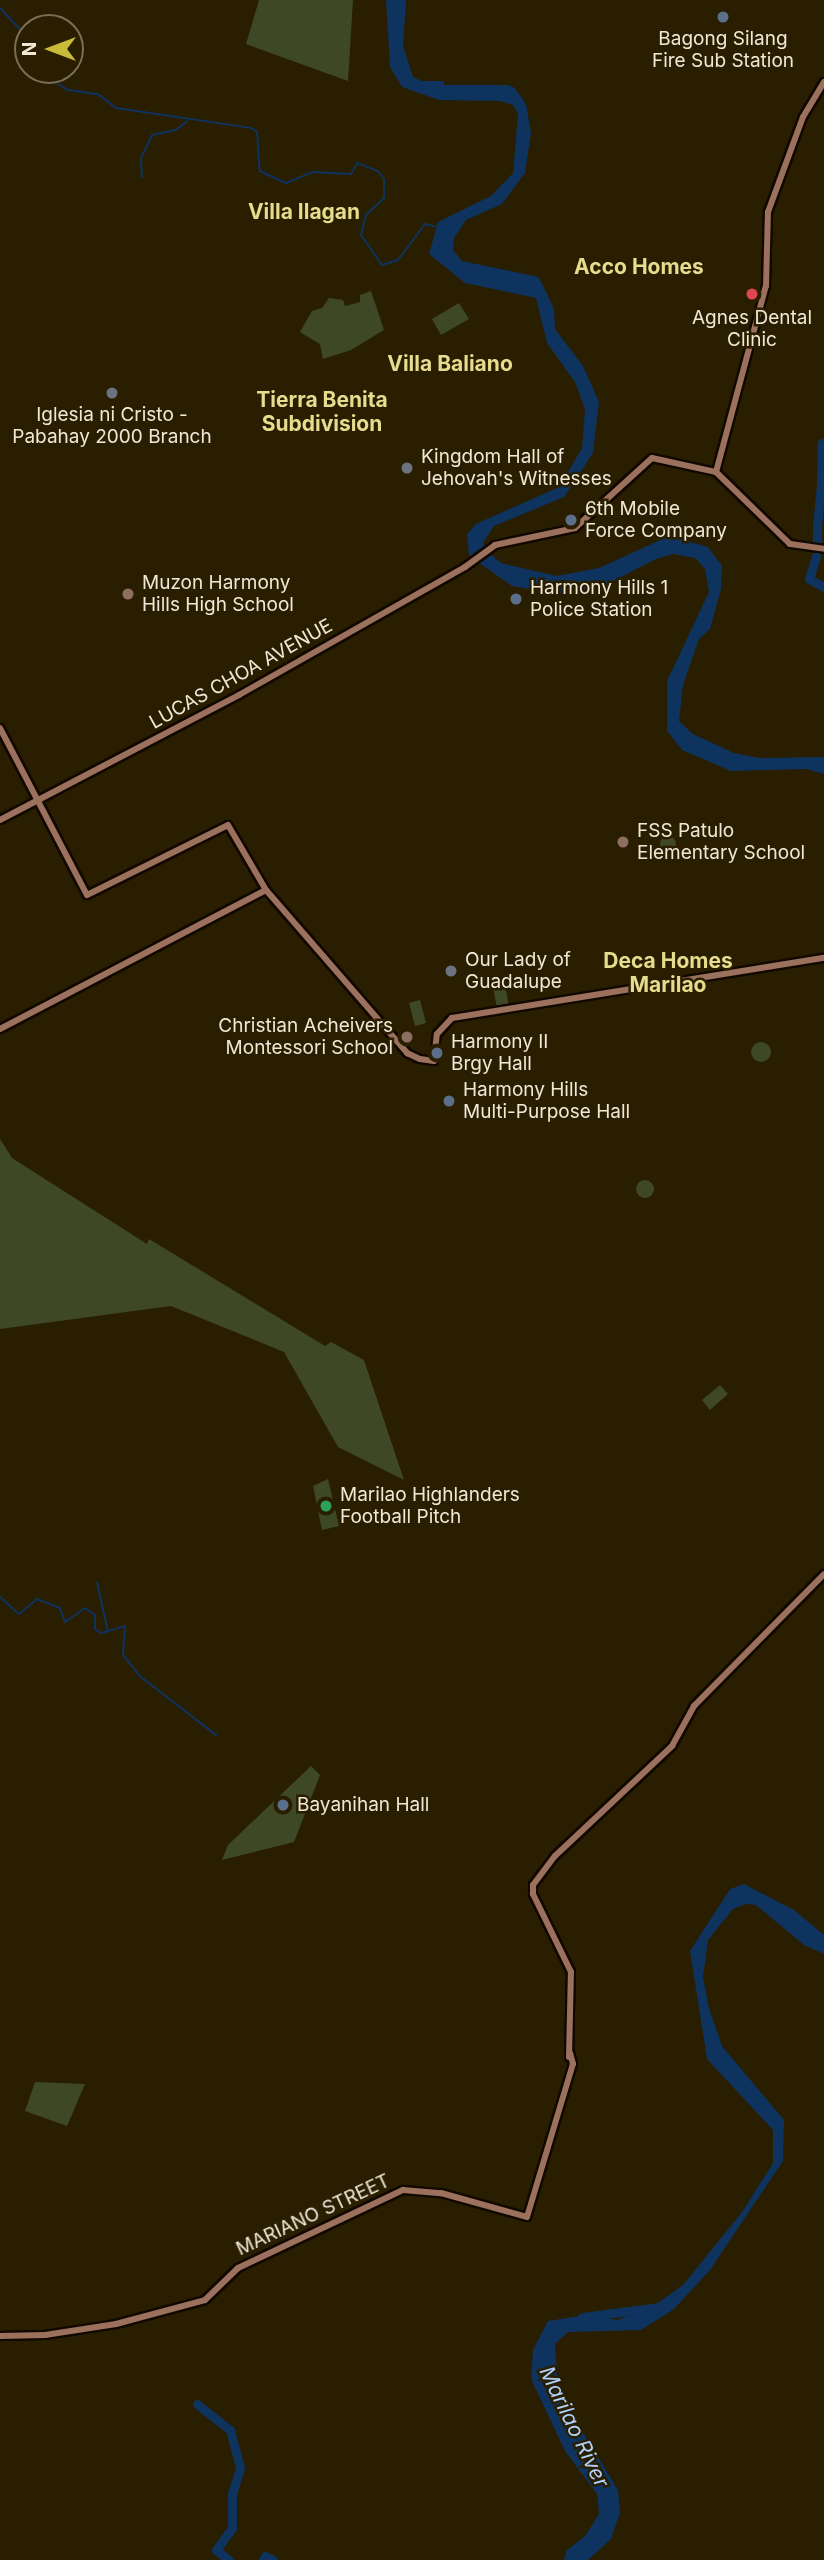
<!DOCTYPE html>
<html>
<head>
<meta charset="utf-8">
<style>
	body { margin:0 }
	#map { position:relative; width:824px; height:2560px; overflow:hidden; background:#2a1e01; font-family:Inter,sans-serif }
	div>[style] { position:absolute }
	.green>* { inset:0; background:#3e4826 }
	.round { border-radius:50% }
	.water>* { inset:0; background:#0d335e }
	.stream>* { height:2px; margin:-1px; padding:0 1px; transform-origin:1px; border-radius:1px; background:#0d335e }
	.river>* { height:9px; margin:-4.5px; padding:0 4.5px; transform-origin:4.5px; border-radius:4.5px; background:#0d335e }
	.roads { filter:drop-shadow(2px 0 #110800) drop-shadow(-2px 0 #110800) drop-shadow(0 2px #110800) drop-shadow(0 -2px #110800) }
	.secondary>* { height:6px; margin:-3px; padding:0 3px; transform-origin:3px; border-radius:3px; background:#9b705d }
	.dots>* { width:19px; height:19px; translate:-50% -50%; box-sizing:border-box; border:4px solid #2a1e01; border-radius:50% }
	span { translate:-50% -50%; white-space:nowrap; text-align:center; line-height:1.15; -webkit-text-stroke:5px #2a1e01; paint-order:stroke }
	.poi-label { font-size:19px; color:#f0e7d7 }
	.left { translate:0 -50%; text-align:left }
	.right { translate:-100% -50%; text-align:right }
	.street-label { font-size:19px; color:#f0e7d7 }
	.neighbourhood-label { font-size:21px; color:#e5dc8d; font-weight:700 }
	.water-label { font-size:21px; color:#afd1fc; font-style:italic }
	.north { position:absolute; left:14px; top:14px; width:70px; height:70px; box-sizing:border-box; background:#2a1e01; border:2px solid #796e57; border-radius:50%; rotate:270deg; font-size:19px; font-weight:700; line-height:28px; text-align:center; color:#f0e7d7 }
	.north::after { content:''; display:block; margin:auto; width:24px; height:32px; background:#c9bb3a; clip-path:polygon(50% 0,100% 100%,50% 72%,0 100%) }
</style>
</head>
<body>
<div id="map">
	<div class="green">
		<div style="clip-path:polygon(259px 0,353px 0,348px 81px,246px 44px)"></div>
		<div style="clip-path:polygon(371px 291px,384px 330px,351px 350px,323px 359px,320px 344px,300px 332px,312px 311px,322px 308px,329px 298px,343px 300px,345px 306px,360px 302px,360px 295px)"></div>
		<div style="clip-path:polygon(459px 303px,469px 319px,441px 335px,432px 319px)"></div>
		<div class="round" style="left:660px;top:836px;width:16px;height:16px"></div>
		<div style="clip-path:polygon(505px 985px,509px 1007px,497px 1009px,493px 987px)"></div>
		<div style="clip-path:polygon(420px 1000px,426px 1023px,415px 1026px,409px 1003px)"></div>
		<div class="round" style="left:751px;top:1042px;width:20px;height:20px"></div>
		<div style="clip-path:polygon(0 1139px,12px 1158px,147px 1244px,149px 1239px,325px 1346px,331px 1342px,364px 1360px,404px 1480px,338px 1447px,284px 1352px,171px 1306px,0 1329px)"></div>
		<div class="round" style="left:636px;top:1180px;width:18px;height:18px"></div>
		<div style="clip-path:polygon(720px 1385px,728px 1394px,710px 1410px,702px 1400px)"></div>
		<div style="clip-path:polygon(328px 1479px,339px 1526px,322px 1530px,313px 1486px)"></div>
		<div style="clip-path:polygon(311px 1766px,320px 1775px,294px 1842px,222px 1860px,228px 1845px)"></div>
		<div style="clip-path:polygon(35px 2082px,85px 2084px,67px 2126px,25px 2111px)"></div>
	</div>
	<div class="water">
		<div style="clip-path:polygon(386px 0,406px 0,403px 46px,413px 77px,422px 81px,444px 81px,444px 85px,508px 85px,515px 88px,526px 104px,531px 133px,525px 173px,502px 204px,466px 220px,454px 238px,453px 250px,462px 261px,539px 277px,554px 309px,555px 329px,583px 366px,599px 402px,593px 453px,564px 497px,494px 526px,483px 543px,486px 550px,501px 563px,557px 576px,599px 568px,669px 536px,708px 547px,722px 566px,721px 589px,710px 629px,699px 639px,683px 685px,679px 721px,693px 734px,734px 753px,759px 758px,824px 757px,824px 774px,806px 769px,731px 771px,682px 750px,667px 731px,667px 681px,709px 592px,705px 569px,695px 558px,673px 554px,656px 559px,600px 588px,569px 595px,512px 586px,469px 556px,467px 534px,476px 524px,559px 487px,582px 448px,585px 409px,575px 382px,547px 343px,536px 298px,465px 283px,429px 254px,438px 222px,491px 196px,513px 173px,518px 114px,513px 105px,500px 101px,439px 100px,402px 87px,390px 67px)"></div>
		<div style="clip-path:polygon(744px 1884px,794px 1910px,824px 1935px,824px 1954px,804px 1945px,756px 1905px,746px 1904px,733px 1909px,708px 1940px,703px 1977px,709px 2008px,722px 2046px,784px 2120px,783px 2161px,710px 2270px,674px 2309px,641px 2330px,568px 2332px,555px 2344px,558px 2391px,618px 2490px,620px 2513px,611px 2539px,588px 2560px,564px 2560px,566px 2551px,585px 2536px,599px 2514px,597px 2494px,565px 2451px,531px 2379px,533px 2350px,548px 2321px,586px 2315px,617px 2320px,651px 2308px,683px 2285px,742px 2212px,773px 2163px,773px 2130px,707px 2059px,690px 1951px,730px 1889px)"></div>
	</div>
	<div class="stream">
		<div style="left:0;top:8px;width:41px;rotate:47deg"></div>
		<div style="left:57px;top:70px;width:14px;rotate:86deg"></div>
		<div style="left:58px;top:84px;width:12px;rotate:31deg"></div>
		<div style="left:68px;top:90px;width:30px;rotate:8deg"></div>
		<div style="left:98px;top:94px;width:23px;rotate:38deg"></div>
		<div style="left:116px;top:108px;width:136px;rotate:8.4deg"></div>
		<div style="left:251px;top:128px;width:7px;rotate:34deg"></div>
		<div style="left:257px;top:132px;width:39px;rotate:86deg"></div>
		<div style="left:260px;top:171px;width:29px;rotate:25deg"></div>
		<div style="left:286px;top:183px;width:29px;rotate:-22deg"></div>
		<div style="left:313px;top:172px;width:38px;rotate:3deg"></div>
		<div style="left:351px;top:174px;width:13px;rotate:-61deg"></div>
		<div style="left:357px;top:163px;width:22px;rotate:21deg"></div>
		<div style="left:378px;top:171px;width:10px;rotate:53deg"></div>
		<div style="left:384px;top:179px;width:19px;rotate:90deg"></div>
		<div style="left:384px;top:198px;width:25px;rotate:137deg"></div>
		<div style="left:366px;top:215px;width:21px;rotate:104deg"></div>
		<div style="left:361px;top:235px;width:37px;rotate:55deg"></div>
		<div style="left:382px;top:265px;width:17px;rotate:-17deg"></div>
		<div style="left:398px;top:260px;width:45px;rotate:-53.1deg"></div>
		<div style="left:425px;top:224px;width:12px;rotate:14deg"></div>
		<div style="left:141px;top:158px;width:25px;rotate:-64deg"></div>
		<div style="left:152px;top:135px;width:25px;rotate:-12deg"></div>
		<div style="left:176px;top:130px;width:14px;rotate:-39deg"></div>
		<div style="left:141px;top:160px;width:17px;rotate:87deg"></div>
		<div style="left:97px;top:1582px;width:51px;rotate:77.6deg"></div>
		<div style="left:0;top:1597px;width:25px;rotate:42deg"></div>
		<div style="left:19px;top:1614px;width:23px;rotate:-40deg"></div>
		<div style="left:37px;top:1599px;width:25px;rotate:21deg"></div>
		<div style="left:60px;top:1608px;width:15px;rotate:70deg"></div>
		<div style="left:65px;top:1622px;width:24px;rotate:-35deg"></div>
		<div style="left:85px;top:1608px;width:12px;rotate:35deg"></div>
		<div style="left:95px;top:1615px;width:14px;rotate:90deg"></div>
		<div style="left:95px;top:1629px;width:7px;rotate:34deg"></div>
		<div style="left:101px;top:1633px;width:25px;rotate:-16deg"></div>
		<div style="left:125px;top:1626px;width:29px;rotate:94deg"></div>
		<div style="left:123px;top:1655px;width:28px;rotate:51deg"></div>
		<div style="left:141px;top:1677px;width:95px;rotate:37.7deg"></div>
	</div>
	<div class="river">
		<div style="left:821px;top:482px;width:39px;rotate:-89deg"></div>
		<div style="left:819px;top:504px;width:19px;rotate:-84deg"></div>
		<div style="left:817px;top:525px;width:18px;rotate:-84deg"></div>
		<div style="left:817px;top:529px;width:15px;rotate:90deg"></div>
		<div style="left:816px;top:556px;width:24px;rotate:107deg"></div>
		<div style="left:809px;top:579px;width:17px;rotate:28deg"></div>
		<div style="left:582px;top:2317px;width:78px;rotate:-7.4deg"></div>
		<div style="left:197px;top:2404px;width:42px;rotate:38.2deg"></div>
		<div style="left:230px;top:2430px;width:39px;rotate:75deg"></div>
		<div style="left:240px;top:2468px;width:27px;rotate:107deg"></div>
		<div style="left:232px;top:2494px;width:34px;rotate:90deg"></div>
		<div style="left:232px;top:2528px;width:27px;rotate:126deg"></div>
		<div style="left:216px;top:2550px;width:16px;rotate:38deg"></div>
		<div style="left:263px;top:2560px;width:4px;rotate:-63deg"></div>
		<div style="left:265px;top:2556px;width:9px;rotate:27deg"></div>
	</div>
	<div class="roads">
		<div class="secondary">
			<div style="left:716px;top:472px;width:193px;rotate:-75deg"></div>
			<div style="left:766px;top:286px;width:74px;rotate:-88.5deg"></div>
			<div style="left:768px;top:212px;width:101px;rotate:-69.8deg"></div>
			<div style="left:803px;top:117px;width:41px;rotate:-59deg"></div>
			<div style="left:716px;top:472px;width:103px;rotate:44.2deg"></div>
			<div style="left:790px;top:544px;width:34px;rotate:8deg"></div>
			<div style="left:0;top:728px;width:188px;rotate:62.5deg"></div>
			<div style="left:87px;top:895px;width:157px;rotate:-26.4deg"></div>
			<div style="left:228px;top:825px;width:75px;rotate:59.7deg"></div>
			<div style="left:266px;top:890px;width:216px;rotate:49.1deg"></div>
			<div style="left:407px;top:1053px;width:14px;rotate:25deg"></div>
			<div style="left:420px;top:1059px;width:14px;rotate:8deg"></div>
			<div style="left:434px;top:1061px;width:27px;rotate:-84deg"></div>
			<div style="left:437px;top:1034px;width:22px;rotate:-47deg"></div>
			<div style="left:452px;top:1018px;width:377px;rotate:-9.2deg"></div>
			<div style="left:0;top:820px;width:270px;rotate:-27.6deg"></div>
			<div style="left:239px;top:695px;width:260px;rotate:-29.5deg"></div>
			<div style="left:465px;top:567px;width:37px;rotate:-36deg"></div>
			<div style="left:495px;top:545px;width:82px;rotate:-12deg"></div>
			<div style="left:575px;top:528px;width:104px;rotate:-42.3deg"></div>
			<div style="left:652px;top:458px;width:66px;rotate:12.3deg"></div>
			<div style="left:0;top:1029px;width:300px;rotate:-27.6deg"></div>
			<div style="left:569px;top:2057px;width:85px;rotate:-88.7deg"></div>
			<div style="left:571px;top:1972px;width:87px;rotate:-116deg"></div>
			<div style="left:533px;top:1894px;width:9px;rotate:-90deg"></div>
			<div style="left:533px;top:1885px;width:36px;rotate:-53deg"></div>
			<div style="left:555px;top:1856px;width:161px;rotate:-43.2deg"></div>
			<div style="left:672px;top:1746px;width:46px;rotate:-61.2deg"></div>
			<div style="left:694px;top:1706px;width:185px;rotate:-45.4deg"></div>
			<div style="left:0;top:2336px;width:45px;rotate:-1.3deg"></div>
			<div style="left:45px;top:2335px;width:72px;rotate:-8.8deg"></div>
			<div style="left:116px;top:2324px;width:92px;rotate:-15.1deg"></div>
			<div style="left:205px;top:2300px;width:46px;rotate:-44.1deg"></div>
			<div style="left:238px;top:2268px;width:183px;rotate:-25.3deg"></div>
			<div style="left:403px;top:2190px;width:38px;rotate:5deg"></div>
			<div style="left:441px;top:2193px;width:89px;rotate:15.6deg"></div>
			<div style="left:527px;top:2217px;width:160px;rotate:-73.3deg"></div>
			<div style="left:573px;top:2064px;width:11px;rotate:-105deg"></div>
		</div>
	</div>
	<div class="dots">
		<div style="left:723px;top:17px;background:#5c6f8a"></div>
		<div style="left:752px;top:294px;background:#e0444e"></div>
		<div style="left:112px;top:393px;background:#6b7280"></div>
		<div style="left:407px;top:468px;background:#6b7280"></div>
		<div style="left:571px;top:520px;background:#5c6f8a"></div>
		<div style="left:128px;top:594px;background:#8d6e63"></div>
		<div style="left:516px;top:599px;background:#5c6f8a"></div>
		<div style="left:623px;top:842px;background:#8d6e63"></div>
		<div style="left:451px;top:971px;background:#6b7280"></div>
		<div style="left:407px;top:1037px;background:#8d6e63"></div>
		<div style="left:437px;top:1053px;background:#5c6f8a"></div>
		<div style="left:449px;top:1101px;background:#5c6f8a"></div>
		<div style="left:326px;top:1506px;background:#2e9e5b"></div>
		<div style="left:283px;top:1805px;background:#5c6f8a"></div>
	</div>
	<div class="poi-label">
		<span style="left:723px;top:50px">Bagong Silang<br>Fire Sub Station</span>
		<span style="left:752px;top:329px">Agnes Dental<br>Clinic</span>
		<span style="left:112px;top:426px">Iglesia ni Cristo -<br>Pabahay 2000 Branch</span>
		<span class="left" style="left:421px;top:468px">Kingdom Hall of<br>Jehovah's Witnesses</span>
		<span class="left" style="left:585px;top:520px">6th Mobile<br>Force Company</span>
		<span class="left" style="left:142px;top:594px">Muzon Harmony<br>Hills High School</span>
		<span class="left" style="left:530px;top:599px">Harmony Hills 1<br>Police Station</span>
		<span class="left" style="left:637px;top:842px">FSS Patulo<br>Elementary School</span>
		<span class="left" style="left:465px;top:971px">Our Lady of<br>Guadalupe</span>
		<span class="right" style="left:393px;top:1037px">Christian Acheivers<br>Montessori School</span>
		<span class="left" style="left:451px;top:1053px">Harmony II<br>Brgy Hall</span>
		<span class="left" style="left:463px;top:1101px">Harmony Hills<br>Multi-Purpose Hall</span>
		<span class="left" style="left:340px;top:1506px">Marilao Highlanders<br>Football Pitch</span>
		<span class="left" style="left:297px;top:1805px">Bayanihan Hall</span>
	</div>
	<div class="street-label">
		<span style="left:241px;top:674px;rotate:-29deg">LUCAS CHOA AVENUE</span>
		<span style="left:313px;top:2215px;rotate:-25deg">MARIANO STREET</span>
	</div>
	<div class="neighbourhood-label">
		<span style="left:304px;top:212px">Villa Ilagan</span>
		<span style="left:639px;top:267px">Acco Homes</span>
		<span style="left:450px;top:364px">Villa Baliano</span>
		<span style="left:322px;top:412px">Tierra Benita<br>Subdivision</span>
		<span style="left:668px;top:973px">Deca Homes<br>Marilao</span>
	</div>
	<div class="water-label">
		<span style="left:574px;top:2427px;rotate:64deg">Marilao River</span>
	</div>
	<div class="north">N</div>
</div>
</body>
</html>
